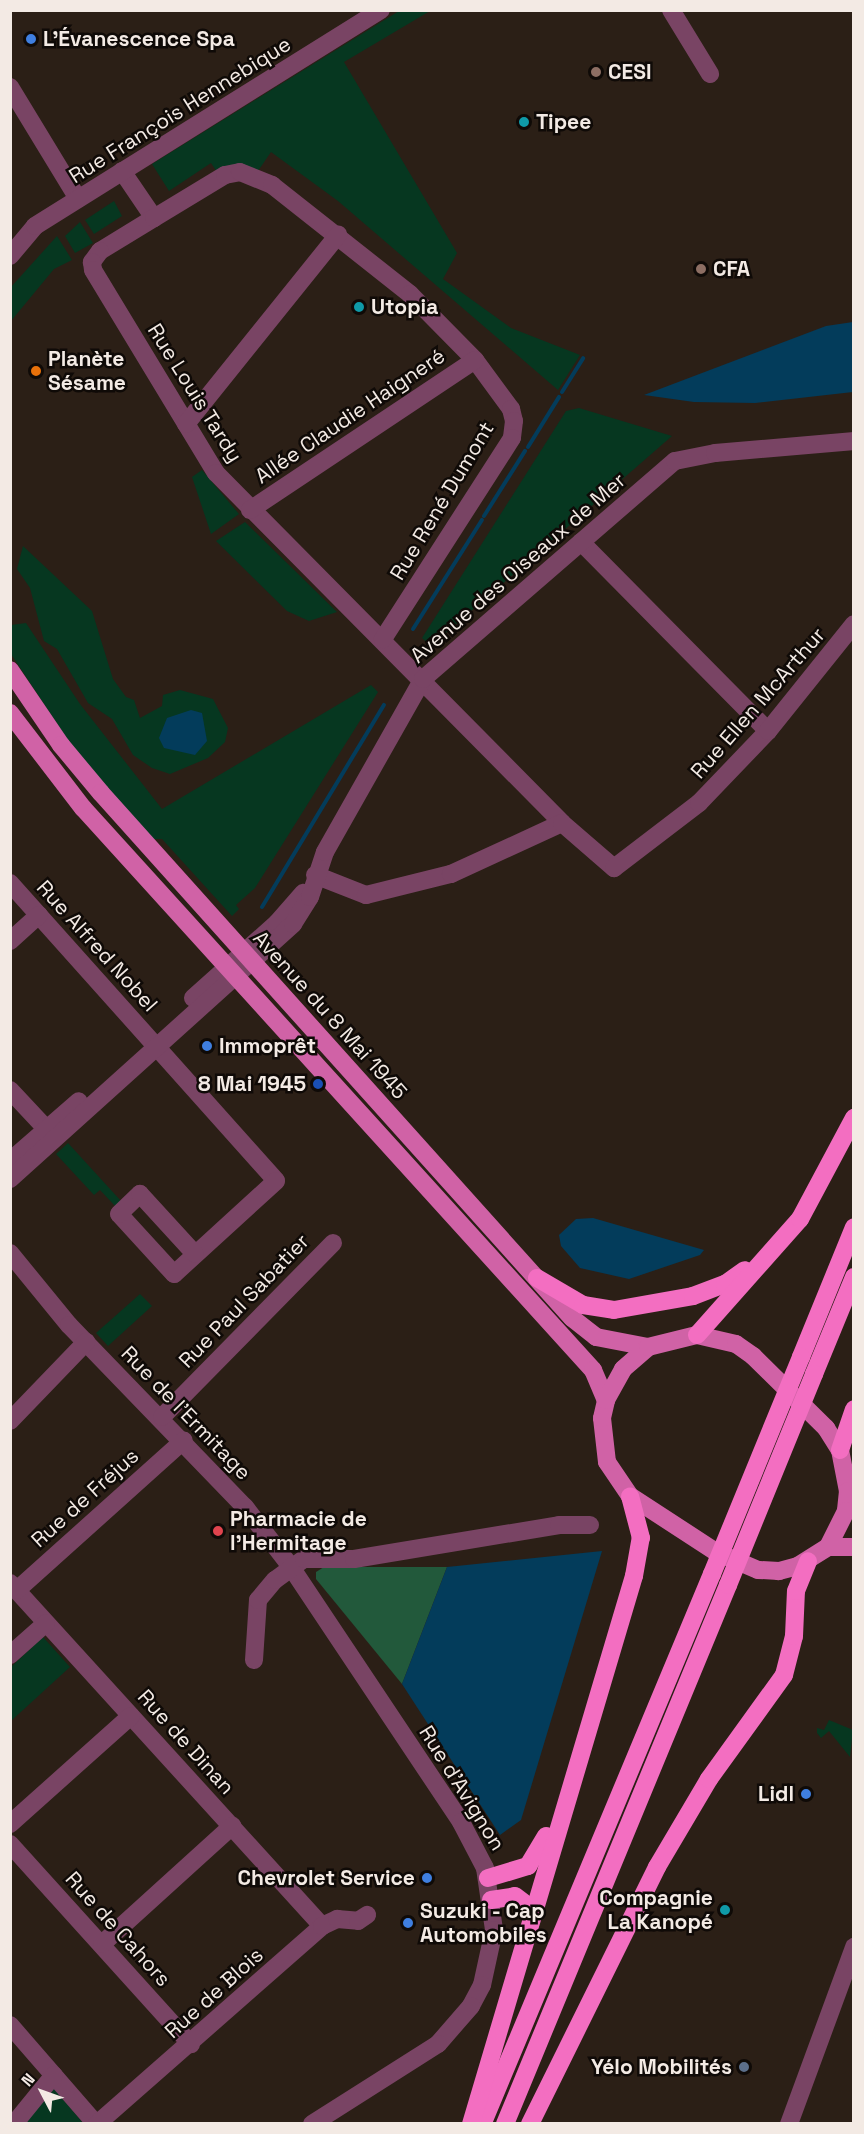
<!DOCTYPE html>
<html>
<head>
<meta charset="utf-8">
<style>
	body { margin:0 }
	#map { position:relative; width:864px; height:2134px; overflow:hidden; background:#2b1f16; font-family:"Space Grotesk",sans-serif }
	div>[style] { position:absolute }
	.green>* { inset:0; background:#063720 }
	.forest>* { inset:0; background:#22593b }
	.water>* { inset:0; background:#033c5b }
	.stream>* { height:4px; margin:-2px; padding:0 2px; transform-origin:2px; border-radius:2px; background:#033c5b }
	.minor>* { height:18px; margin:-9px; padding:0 9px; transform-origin:9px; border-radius:9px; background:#794464 }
	.major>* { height:18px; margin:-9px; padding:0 9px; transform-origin:9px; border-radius:9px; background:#d062a6 }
	.highway>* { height:18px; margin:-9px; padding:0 9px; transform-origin:9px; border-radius:9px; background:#f36ec1 }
	.highway-bridge>* { height:18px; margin:-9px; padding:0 9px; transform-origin:9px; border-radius:9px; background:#f36ec1 }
	.dots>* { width:16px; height:16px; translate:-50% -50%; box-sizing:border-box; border:3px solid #0f0a07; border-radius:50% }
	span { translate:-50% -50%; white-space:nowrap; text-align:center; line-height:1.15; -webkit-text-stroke:5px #0f0a07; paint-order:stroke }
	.poi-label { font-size:21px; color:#f3eae4; font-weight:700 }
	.left { translate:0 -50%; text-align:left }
	.right { translate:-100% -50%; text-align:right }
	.street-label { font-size:21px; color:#f3eae4 }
	.frame { position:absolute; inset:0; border:12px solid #f3eae4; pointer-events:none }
	.north { position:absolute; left:12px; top:2062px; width:60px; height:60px; -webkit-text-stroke:4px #0f0a07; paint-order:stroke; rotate:311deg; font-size:16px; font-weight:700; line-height:24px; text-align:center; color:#f3eae4 }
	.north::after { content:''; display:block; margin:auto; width:21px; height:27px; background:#f3eae4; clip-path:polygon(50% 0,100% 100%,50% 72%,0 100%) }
</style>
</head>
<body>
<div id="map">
	<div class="green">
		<div style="clip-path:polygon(399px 11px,430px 11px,344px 62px,457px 253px,443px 279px,511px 328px,580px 355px,558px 390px,338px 201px,271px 152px,258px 171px,217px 172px,211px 163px,169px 191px,152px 164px)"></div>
		<div style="clip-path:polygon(114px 201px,122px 216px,94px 234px,85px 220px)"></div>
		<div style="clip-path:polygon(80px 222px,93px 243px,75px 253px,65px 236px)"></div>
		<div style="clip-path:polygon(57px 236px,72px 260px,54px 269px,11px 321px,11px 287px)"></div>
		<div style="clip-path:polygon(579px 408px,672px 436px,431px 646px,422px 638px,566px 411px)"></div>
		<div style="clip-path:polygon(202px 470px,239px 514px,211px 534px,192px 477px)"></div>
		<div style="clip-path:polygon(245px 522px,337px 612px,309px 621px,287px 611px,216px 541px)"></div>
		<div style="clip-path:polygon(23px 546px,92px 611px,113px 679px,126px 697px,134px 700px,140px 718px,162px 706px,163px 695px,180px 690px,213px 699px,228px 728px,225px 742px,208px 758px,170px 774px,152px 768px,133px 755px,112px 719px,88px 703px,57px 649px,44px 641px,30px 588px,17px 569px)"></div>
		<div style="clip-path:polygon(26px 623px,80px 704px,162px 809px,371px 685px,378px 692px,255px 888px,236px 905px,239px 909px,232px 916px,162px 839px,152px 839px,73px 748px,11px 654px,11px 625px)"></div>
		<div style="clip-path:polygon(68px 1143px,121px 1201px,116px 1207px,100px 1190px,94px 1195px,56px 1154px)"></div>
		<div style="clip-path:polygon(140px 1294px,152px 1306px,108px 1346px,96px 1333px)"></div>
		<div style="clip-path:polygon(43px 1637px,70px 1667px,11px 1721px,11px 1667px)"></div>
		<div style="clip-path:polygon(829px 1720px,853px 1730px,850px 1757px,829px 1731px,821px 1738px,817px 1733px,817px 1728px,824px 1730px)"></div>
		<div style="clip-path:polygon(52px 2086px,83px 2123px,21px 2124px)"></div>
	</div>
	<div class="forest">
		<div style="clip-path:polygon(324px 1567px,447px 1567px,402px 1684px,316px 1579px,316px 1572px)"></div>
	</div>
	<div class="water">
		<div style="clip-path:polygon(853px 322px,853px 392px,755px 403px,694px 402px,644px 395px,826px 326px)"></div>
		<div style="clip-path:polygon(191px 710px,202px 713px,207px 741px,195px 755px,164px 748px,159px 738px,167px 718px)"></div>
		<div style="clip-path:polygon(593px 1218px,704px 1250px,700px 1255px,629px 1279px,580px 1268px,561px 1246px,559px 1235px,576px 1219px)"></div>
		<div style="clip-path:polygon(602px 1551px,521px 1820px,500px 1835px,402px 1684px,447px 1567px)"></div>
	</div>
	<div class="stream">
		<div style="left:562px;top:392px;width:40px;rotate:-58deg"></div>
		<div style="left:528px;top:447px;width:59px;rotate:-58.2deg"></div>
		<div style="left:484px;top:516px;width:77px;rotate:-57.8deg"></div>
		<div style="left:413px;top:629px;width:129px;rotate:-57.7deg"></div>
		<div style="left:262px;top:907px;width:236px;rotate:-58.9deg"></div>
	</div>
	<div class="minor">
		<div style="left:671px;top:10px;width:75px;rotate:58.6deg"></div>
		<div style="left:10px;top:87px;width:131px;rotate:58.7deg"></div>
		<div style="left:122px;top:171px;width:57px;rotate:55.8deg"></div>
		<div style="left:154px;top:218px;width:63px;rotate:148.6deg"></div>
		<div style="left:100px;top:251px;width:14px;rotate:126deg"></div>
		<div style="left:92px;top:262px;width:8px;rotate:83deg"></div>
		<div style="left:93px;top:270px;width:237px;rotate:58.8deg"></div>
		<div style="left:216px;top:473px;width:492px;rotate:45.3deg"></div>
		<div style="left:154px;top:218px;width:83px;rotate:-31.2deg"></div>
		<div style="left:225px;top:175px;width:15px;rotate:-11deg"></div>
		<div style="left:240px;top:172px;width:35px;rotate:22deg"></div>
		<div style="left:272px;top:185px;width:176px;rotate:38.3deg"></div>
		<div style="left:410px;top:294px;width:93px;rotate:45.4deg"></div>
		<div style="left:475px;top:360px;width:61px;rotate:53.7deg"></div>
		<div style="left:511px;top:409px;width:12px;rotate:76deg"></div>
		<div style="left:514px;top:421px;width:17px;rotate:97deg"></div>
		<div style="left:512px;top:438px;width:239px;rotate:122.7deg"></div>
		<div style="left:10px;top:256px;width:39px;rotate:-50deg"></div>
		<div style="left:35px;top:226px;width:408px;rotate:-32deg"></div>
		<div style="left:186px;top:424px;width:243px;rotate:-51.2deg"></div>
		<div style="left:250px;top:510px;width:270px;rotate:-33.7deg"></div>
		<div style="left:581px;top:542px;width:266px;rotate:45.3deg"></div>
		<div style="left:315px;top:875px;width:55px;rotate:21.4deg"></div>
		<div style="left:366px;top:895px;width:88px;rotate:-13.9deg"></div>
		<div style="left:451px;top:874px;width:122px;rotate:-24.7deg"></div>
		<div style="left:562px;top:823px;width:69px;rotate:40.9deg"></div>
		<div style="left:614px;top:868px;width:107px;rotate:-37.4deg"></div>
		<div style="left:699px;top:803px;width:100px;rotate:-46.2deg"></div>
		<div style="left:768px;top:731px;width:137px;rotate:-51.2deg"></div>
		<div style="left:10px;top:883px;width:399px;rotate:48.2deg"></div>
		<div style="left:276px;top:1181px;width:138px;rotate:137.6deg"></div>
		<div style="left:174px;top:1274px;width:81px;rotate:-132.5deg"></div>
		<div style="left:119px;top:1214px;width:29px;rotate:-44deg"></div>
		<div style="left:140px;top:1194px;width:81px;rotate:47.5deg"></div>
		<div style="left:10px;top:941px;width:39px;rotate:-42deg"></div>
		<div style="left:193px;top:998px;width:113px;rotate:-41.8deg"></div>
		<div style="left:277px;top:923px;width:40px;rotate:-49deg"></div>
		<div style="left:10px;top:1090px;width:64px;rotate:46.9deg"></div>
		<div style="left:10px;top:1161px;width:91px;rotate:-41deg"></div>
		<div style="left:10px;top:1179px;width:381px;rotate:-42deg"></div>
		<div style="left:293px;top:924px;width:32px;rotate:-58deg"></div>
		<div style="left:310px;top:897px;width:47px;rotate:-71.6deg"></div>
		<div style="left:325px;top:852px;width:199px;rotate:-60.5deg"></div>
		<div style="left:423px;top:679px;width:333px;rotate:-40.9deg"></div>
		<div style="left:675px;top:461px;width:41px;rotate:-11.3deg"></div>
		<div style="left:715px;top:453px;width:140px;rotate:-4.9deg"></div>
		<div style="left:10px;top:1253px;width:93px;rotate:50.7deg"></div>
		<div style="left:69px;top:1325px;width:253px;rotate:46deg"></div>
		<div style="left:245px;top:1507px;width:76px;rotate:52.5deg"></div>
		<div style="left:291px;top:1567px;width:306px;rotate:56.3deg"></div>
		<div style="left:461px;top:1822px;width:52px;rotate:62.4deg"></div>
		<div style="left:485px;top:1868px;width:63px;rotate:81.7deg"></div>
		<div style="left:494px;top:1930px;width:56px;rotate:102.3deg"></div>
		<div style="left:482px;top:1985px;width:24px;rotate:118deg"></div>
		<div style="left:471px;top:2006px;width:50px;rotate:131deg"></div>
		<div style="left:438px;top:2044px;width:149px;rotate:147.6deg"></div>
		<div style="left:162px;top:1417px;width:244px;rotate:-45.5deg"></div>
		<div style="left:10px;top:1421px;width:110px;rotate:-46.1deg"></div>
		<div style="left:10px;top:1583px;width:464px;rotate:47.7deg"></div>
		<div style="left:17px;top:1590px;width:224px;rotate:-41.9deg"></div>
		<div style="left:10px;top:1655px;width:48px;rotate:-41.6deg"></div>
		<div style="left:254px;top:1660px;width:60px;rotate:-86.2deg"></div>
		<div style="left:258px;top:1600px;width:26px;rotate:-50deg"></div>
		<div style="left:275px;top:1580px;width:36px;rotate:-36deg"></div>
		<div style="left:304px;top:1559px;width:50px"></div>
		<div style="left:354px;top:1559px;width:208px;rotate:-9.4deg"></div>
		<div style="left:559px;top:1525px;width:31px"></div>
		<div style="left:10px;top:1824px;width:162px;rotate:-41.8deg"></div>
		<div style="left:10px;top:1844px;width:270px;rotate:47.9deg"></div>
		<div style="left:102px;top:1944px;width:176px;rotate:-42.2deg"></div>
		<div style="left:10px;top:2025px;width:131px;rotate:49deg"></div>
		<div style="left:14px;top:2124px;width:63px;rotate:-50.8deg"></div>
		<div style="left:97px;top:2124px;width:300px;rotate:-41.3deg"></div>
		<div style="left:322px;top:1926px;width:17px;rotate:-25deg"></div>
		<div style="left:337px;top:1919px;width:21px;rotate:5deg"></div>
		<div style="left:358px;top:1921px;width:11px;rotate:-34deg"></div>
		<div style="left:789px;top:2124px;width:189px;rotate:-69.8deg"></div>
	</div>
	<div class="major">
		<div style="left:10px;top:670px;width:91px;rotate:55.8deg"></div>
		<div style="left:61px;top:745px;width:62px;rotate:50.2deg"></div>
		<div style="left:101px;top:793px;width:705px;rotate:48.1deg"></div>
		<div style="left:572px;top:1318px;width:31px;rotate:38deg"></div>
		<div style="left:596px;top:1337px;width:53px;rotate:10.9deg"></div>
		<div style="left:10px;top:713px;width:120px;rotate:52.5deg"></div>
		<div style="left:83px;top:808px;width:759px;rotate:47.78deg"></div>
		<div style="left:593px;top:1370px;width:33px;rotate:67deg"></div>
		<div style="left:697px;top:1335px;width:40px;rotate:13deg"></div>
		<div style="left:736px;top:1344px;width:21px;rotate:35deg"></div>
		<div style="left:753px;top:1356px;width:103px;rotate:44.6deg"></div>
		<div style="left:826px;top:1428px;width:26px;rotate:58deg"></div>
		<div style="left:840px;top:1450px;width:42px;rotate:79deg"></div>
		<div style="left:848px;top:1491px;width:20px;rotate:96deg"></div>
		<div style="left:846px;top:1511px;width:40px;rotate:116.6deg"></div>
		<div style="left:828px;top:1547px;width:36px;rotate:148deg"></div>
		<div style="left:798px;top:1566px;width:20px;rotate:165deg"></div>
		<div style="left:779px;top:1571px;width:21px;rotate:-177deg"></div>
		<div style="left:758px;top:1570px;width:46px;rotate:-156.8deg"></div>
		<div style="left:716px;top:1552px;width:103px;rotate:-146.9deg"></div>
		<div style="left:630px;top:1496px;width:41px;rotate:-124.1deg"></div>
		<div style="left:607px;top:1462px;width:44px;rotate:-96.5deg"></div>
		<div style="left:602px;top:1418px;width:18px;rotate:-77deg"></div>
		<div style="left:606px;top:1400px;width:35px;rotate:-61deg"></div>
		<div style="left:623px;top:1369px;width:33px;rotate:-41deg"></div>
		<div style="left:648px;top:1347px;width:50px;rotate:-13.8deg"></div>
		<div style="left:828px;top:1547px;width:26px"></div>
	</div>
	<div class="highway">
		<div style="left:537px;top:1278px;width:53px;rotate:30.4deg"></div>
		<div style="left:583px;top:1305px;width:31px;rotate:9deg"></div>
		<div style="left:614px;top:1310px;width:80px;rotate:-10deg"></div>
		<div style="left:693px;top:1296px;width:34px;rotate:-21deg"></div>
		<div style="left:725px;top:1284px;width:24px;rotate:-35deg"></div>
		<div style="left:697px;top:1335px;width:155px;rotate:-48.4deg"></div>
		<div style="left:800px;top:1219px;width:115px;rotate:-61.9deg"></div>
		<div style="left:801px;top:1357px;width:140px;rotate:-67.8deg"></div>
		<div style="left:814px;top:1374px;width:105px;rotate:-67.6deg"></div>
		<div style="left:840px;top:1450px;width:43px;rotate:-71.1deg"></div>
		<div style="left:488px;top:1878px;width:42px;rotate:-16.7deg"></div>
		<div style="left:528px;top:1866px;width:35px;rotate:-59deg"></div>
		<div style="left:491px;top:1900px;width:24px;rotate:-9deg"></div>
		<div style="left:515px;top:1896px;width:21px;rotate:37deg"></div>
		<div style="left:484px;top:2120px;width:592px;rotate:-67.34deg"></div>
		<div style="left:471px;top:2124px;width:572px;rotate:-73.44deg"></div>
		<div style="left:634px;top:1576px;width:39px;rotate:-80deg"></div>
		<div style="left:641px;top:1538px;width:43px;rotate:-104.7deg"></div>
		<div style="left:505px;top:2124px;width:583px;rotate:-67.52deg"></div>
		<div style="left:530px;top:2124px;width:287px;rotate:-63.7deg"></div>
		<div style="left:657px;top:1867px;width:102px;rotate:-59.4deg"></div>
		<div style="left:709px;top:1779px;width:128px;rotate:-54.2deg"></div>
		<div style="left:784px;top:1675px;width:40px;rotate:-75.6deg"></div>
		<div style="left:794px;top:1636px;width:45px;rotate:-87.5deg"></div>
		<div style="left:796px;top:1591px;width:32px;rotate:-68deg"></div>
	</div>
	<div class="highway-bridge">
		<div style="left:712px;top:1574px;width:235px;rotate:-67.7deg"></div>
		<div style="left:728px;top:1585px;width:228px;rotate:-67.8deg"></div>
	</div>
	<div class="dots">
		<div style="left:31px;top:39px;background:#3f7fe0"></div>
		<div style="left:596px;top:72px;background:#8d6e63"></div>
		<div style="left:524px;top:122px;background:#0f9aa8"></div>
		<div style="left:701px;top:269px;background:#8d6e63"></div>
		<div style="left:359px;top:307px;background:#0f9aa8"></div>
		<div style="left:36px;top:371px;background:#e8710a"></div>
		<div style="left:207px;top:1046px;background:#3f7fe0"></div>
		<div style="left:318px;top:1084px;background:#1a4fb4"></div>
		<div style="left:218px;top:1531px;background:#e0444e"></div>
		<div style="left:806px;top:1794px;background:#3f7fe0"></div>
		<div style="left:427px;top:1878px;background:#3f7fe0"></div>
		<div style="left:725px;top:1910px;background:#0f9aa8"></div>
		<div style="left:408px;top:1923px;background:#3f7fe0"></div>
		<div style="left:744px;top:2067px;background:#5c6f8a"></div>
	</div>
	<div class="poi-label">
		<span class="left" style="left:43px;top:39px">L'Évanescence Spa</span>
		<span class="left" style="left:608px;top:72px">CESI</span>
		<span class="left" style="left:536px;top:122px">Tipee</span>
		<span class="left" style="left:713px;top:269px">CFA</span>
		<span class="left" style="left:371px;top:307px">Utopia</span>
		<span class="left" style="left:48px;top:371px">Planète<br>Sésame</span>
		<span class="left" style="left:219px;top:1046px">Immoprêt</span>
		<span class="right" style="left:306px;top:1084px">8 Mai 1945</span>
		<span class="left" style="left:230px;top:1531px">Pharmacie de<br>l'Hermitage</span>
		<span class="right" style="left:794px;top:1794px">Lidl</span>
		<span class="right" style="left:415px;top:1878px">Chevrolet Service</span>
		<span class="right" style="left:713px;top:1910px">Compagnie<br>La Kanopé</span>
		<span class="left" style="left:420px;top:1923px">Suzuki - Cap<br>Automobiles</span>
		<span class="right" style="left:732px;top:2067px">Yélo Mobilités</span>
	</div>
	<div class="street-label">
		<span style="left:180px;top:110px;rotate:-32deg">Rue François Hennebique</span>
		<span style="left:195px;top:393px;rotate:58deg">Rue Louis Tardy</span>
		<span style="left:350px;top:416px;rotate:-34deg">Allée Claudie Haigneré</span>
		<span style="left:442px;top:501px;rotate:-59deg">Rue René Dumont</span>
		<span style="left:518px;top:568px;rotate:-41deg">Avenue des Oiseaux de Mer</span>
		<span style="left:758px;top:703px;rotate:-49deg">Rue Ellen McArthur</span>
		<span style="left:97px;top:946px;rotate:48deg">Rue Alfred Nobel</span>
		<span style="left:330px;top:1015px;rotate:48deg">Avenue du 8 Mai 1945</span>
		<span style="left:244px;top:1301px;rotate:-46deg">Rue Paul Sabatier</span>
		<span style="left:186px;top:1413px;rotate:46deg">Rue de l'Ermitage</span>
		<span style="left:85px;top:1498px;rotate:-42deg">Rue de Fréjus</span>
		<span style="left:186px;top:1742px;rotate:48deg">Rue de Dinan</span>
		<span style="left:462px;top:1788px;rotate:58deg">Rue d'Avignon</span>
		<span style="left:118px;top:1929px;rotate:48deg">Rue de Cahors</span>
		<span style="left:214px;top:1993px;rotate:-42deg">Rue de Blois</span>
	</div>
	<div class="frame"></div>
	<div class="north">N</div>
</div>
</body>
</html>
